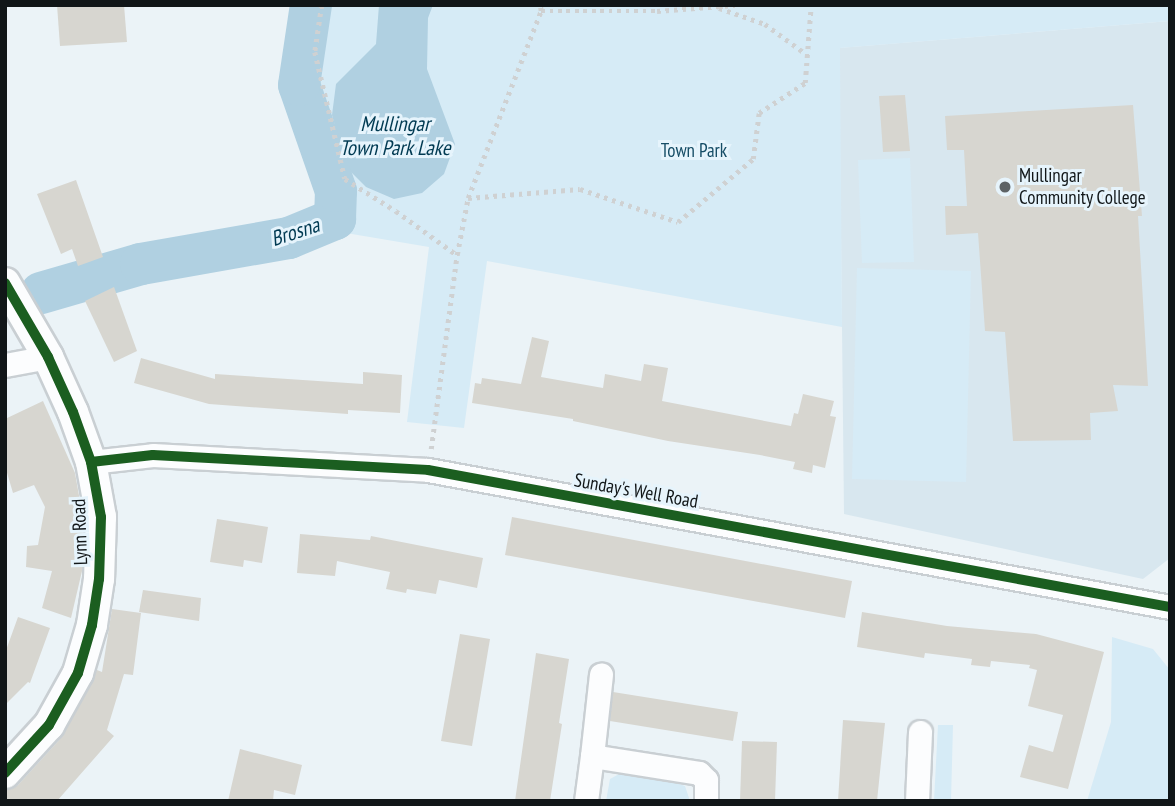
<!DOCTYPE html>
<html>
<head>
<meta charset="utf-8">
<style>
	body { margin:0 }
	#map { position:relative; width:1175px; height:806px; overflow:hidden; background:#ebf3f7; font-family:"PT Sans Narrow",sans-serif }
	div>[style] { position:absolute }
	.built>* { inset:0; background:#d8e7ef }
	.green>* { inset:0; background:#d6ebf6 }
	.water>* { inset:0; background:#b0d0e1 }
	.river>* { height:42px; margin:-21px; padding:0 21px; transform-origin:21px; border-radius:21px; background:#b0d0e1 }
	.building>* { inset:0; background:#d7d6d0 }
	.path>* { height:4.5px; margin-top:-2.25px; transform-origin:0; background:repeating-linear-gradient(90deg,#cfd1d2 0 3.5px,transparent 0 8.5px) }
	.roads { filter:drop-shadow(2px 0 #c9cfd3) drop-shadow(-2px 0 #c9cfd3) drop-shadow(0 2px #c9cfd3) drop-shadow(0 -2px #c9cfd3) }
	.minor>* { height:23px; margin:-11.5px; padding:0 11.5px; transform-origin:11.5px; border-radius:11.5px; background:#fcfdfe }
	.tertiary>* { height:30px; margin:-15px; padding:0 15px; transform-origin:15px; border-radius:15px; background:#fcfdfe }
	.cycleway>* { height:10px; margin:-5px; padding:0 5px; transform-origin:5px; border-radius:5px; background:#1b5e20 }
	.dots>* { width:19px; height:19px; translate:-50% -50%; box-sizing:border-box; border:4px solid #e6f4fc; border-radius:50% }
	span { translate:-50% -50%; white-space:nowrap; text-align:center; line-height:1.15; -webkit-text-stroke:6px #e6f4fc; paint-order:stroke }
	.park-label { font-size:19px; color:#164d66 }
	.poi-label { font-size:19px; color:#111618 }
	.left { translate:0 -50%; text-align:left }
	.street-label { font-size:19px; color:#111618 }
	.water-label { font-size:21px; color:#003a52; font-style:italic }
	.frame { position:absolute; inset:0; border:7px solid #111618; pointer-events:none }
</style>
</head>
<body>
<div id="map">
	<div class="built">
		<div style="clip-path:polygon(1170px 21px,1170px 558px,1143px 579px,844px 514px,839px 48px)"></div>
	</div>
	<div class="green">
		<div style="clip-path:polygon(318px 5px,1168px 5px,1170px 21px,840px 48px,842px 327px,487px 261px,464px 428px,407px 422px,429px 247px,340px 232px,341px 185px,309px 75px)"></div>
		<div style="clip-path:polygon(910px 158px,914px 262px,862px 263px,858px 160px)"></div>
		<div style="clip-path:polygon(857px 268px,971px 271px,966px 482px,852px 479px)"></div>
		<div style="clip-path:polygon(1112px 637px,1153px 649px,1170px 670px,1170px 801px,1087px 801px,1111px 722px)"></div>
		<div style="clip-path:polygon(938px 725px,953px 725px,951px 801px,934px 801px)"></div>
		<div style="clip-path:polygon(621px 773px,665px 779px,685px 786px,690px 801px,606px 801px,610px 779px)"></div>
	</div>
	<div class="water">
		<div style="clip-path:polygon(379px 5px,433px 5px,428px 18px,427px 69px,455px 144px,444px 174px,422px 193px,394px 199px,366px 187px,347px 168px,332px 115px,336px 84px,376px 44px)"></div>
	</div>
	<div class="river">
		<div style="left:41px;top:293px;width:104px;rotate:-16.2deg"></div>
		<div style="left:141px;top:264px;width:150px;rotate:-10deg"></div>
		<div style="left:289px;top:238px;width:50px;rotate:-22.4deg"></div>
		<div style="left:335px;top:219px;width:28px;rotate:-88deg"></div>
		<div style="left:336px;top:191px;width:112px;rotate:-109.2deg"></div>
		<div style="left:299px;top:85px;width:81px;rotate:-81.5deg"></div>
	</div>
	<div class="building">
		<div style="clip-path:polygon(57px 5px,124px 5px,127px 42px,60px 46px)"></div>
		<div style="clip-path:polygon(905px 95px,910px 151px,883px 152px,879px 96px)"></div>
		<div style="clip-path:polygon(1133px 105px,1142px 216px,1138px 216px,1148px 386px,1113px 385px,1118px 411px,1090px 413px,1091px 440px,1013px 441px,1005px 332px,985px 331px,978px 233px,946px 235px,945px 206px,967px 206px,964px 150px,947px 150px,945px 116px)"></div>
		<div style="clip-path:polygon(76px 180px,103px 257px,78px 266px,72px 249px,61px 254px,37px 194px)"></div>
		<div style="clip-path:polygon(114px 287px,137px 351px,114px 362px,85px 301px)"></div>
		<div style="clip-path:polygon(532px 337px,549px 341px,541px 377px,603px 388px,605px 374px,641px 381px,644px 364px,668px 368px,662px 401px,791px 426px,794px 413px,798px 414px,803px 394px,834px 401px,830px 416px,836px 417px,825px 468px,813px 465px,812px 473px,793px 469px,795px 462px,760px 455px,668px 441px,573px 421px,573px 419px,472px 403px,475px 383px,481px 384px,482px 378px,521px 384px)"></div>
		<div style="clip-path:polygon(141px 358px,215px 379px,215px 374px,363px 384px,363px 372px,402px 375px,400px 413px,348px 410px,348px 414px,209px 404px,134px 383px)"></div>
		<div style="clip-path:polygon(43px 401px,75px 473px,83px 518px,82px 571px,71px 618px,42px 608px,52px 571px,26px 567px,27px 546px,38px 545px,45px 507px,34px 485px,13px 493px,5px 466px,5px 419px)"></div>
		<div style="clip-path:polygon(512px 517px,852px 581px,845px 618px,505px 555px)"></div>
		<div style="clip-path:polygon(217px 519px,268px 527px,262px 563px,244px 560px,243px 567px,210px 562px)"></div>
		<div style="clip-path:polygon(300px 534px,370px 540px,371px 536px,483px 558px,477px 588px,439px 580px,436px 594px,407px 589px,406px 593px,386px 589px,390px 572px,337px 561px,335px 576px,297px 573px)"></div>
		<div style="clip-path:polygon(143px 590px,201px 598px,199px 621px,139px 612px)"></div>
		<div style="clip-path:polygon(112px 609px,141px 613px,133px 675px,124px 674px,107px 730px,114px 736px,57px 801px,5px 801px,5px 790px,18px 785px,62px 737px,97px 670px,102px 672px)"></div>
		<div style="clip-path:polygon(862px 612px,947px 626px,1036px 634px,1104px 652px,1068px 789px,1020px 777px,1029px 745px,1053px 752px,1063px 715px,1028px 706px,1037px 670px,1029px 668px,1030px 665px,991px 661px,990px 667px,971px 665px,972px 659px,925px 653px,924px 658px,857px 647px)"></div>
		<div style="clip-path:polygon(18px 617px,50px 628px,30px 683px,28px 682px,5px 705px,5px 653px)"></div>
		<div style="clip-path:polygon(460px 634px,490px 639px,472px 746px,441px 741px)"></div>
		<div style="clip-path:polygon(536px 653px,569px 659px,559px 723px,562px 724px,550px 801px,515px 801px)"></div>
		<div style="clip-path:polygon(613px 692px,738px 712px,733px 741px,610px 721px)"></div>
		<div style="clip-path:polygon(843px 720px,885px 723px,877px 801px,838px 801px)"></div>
		<div style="clip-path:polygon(742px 741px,777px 742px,775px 801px,740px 801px)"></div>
		<div style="clip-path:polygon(240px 749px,302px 765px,295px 795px,274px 790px,273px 801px,228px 801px)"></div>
	</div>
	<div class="path">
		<div style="left:322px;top:5px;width:48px;rotate:98.5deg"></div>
		<div style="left:315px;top:52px;width:130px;rotate:76.7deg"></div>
		<div style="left:345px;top:179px;width:60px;rotate:32.1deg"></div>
		<div style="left:396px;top:211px;width:75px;rotate:35.8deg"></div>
		<div style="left:719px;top:8px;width:49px;rotate:19.2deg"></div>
		<div style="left:765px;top:24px;width:51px;rotate:36.2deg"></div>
		<div style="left:541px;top:11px;width:116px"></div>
		<div style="left:657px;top:11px;width:78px;rotate:-4.4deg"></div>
		<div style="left:468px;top:198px;width:112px;rotate:-4.6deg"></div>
		<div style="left:580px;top:189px;width:103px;rotate:18.6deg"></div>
		<div style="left:678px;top:222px;width:98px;rotate:-40deg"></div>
		<div style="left:753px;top:159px;width:46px;rotate:-82.6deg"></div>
		<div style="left:759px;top:113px;width:55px;rotate:-33.1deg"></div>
		<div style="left:805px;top:83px;width:78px;rotate:-85.6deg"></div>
		<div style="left:431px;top:449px;width:196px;rotate:-82.4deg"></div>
		<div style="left:457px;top:255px;width:58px;rotate:-79.1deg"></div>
		<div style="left:468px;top:198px;width:201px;rotate:-68.7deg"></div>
		<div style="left:541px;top:11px;width:6px;rotate:-99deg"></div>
	</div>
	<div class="roads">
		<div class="minor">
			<div style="left:5px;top:365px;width:44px;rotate:-10.5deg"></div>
			<div style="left:91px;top:462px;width:62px;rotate:-6.4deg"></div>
			<div style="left:153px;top:455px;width:275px;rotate:3.1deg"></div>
			<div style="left:428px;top:470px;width:755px;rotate:10.46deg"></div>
			<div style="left:592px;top:756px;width:82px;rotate:-83.7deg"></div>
			<div style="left:586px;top:801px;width:45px;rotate:-82.4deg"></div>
			<div style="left:592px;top:756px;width:108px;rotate:9deg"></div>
			<div style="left:699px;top:773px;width:10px;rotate:45deg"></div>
			<div style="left:706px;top:780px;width:21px;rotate:90deg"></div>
			<div style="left:917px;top:801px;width:69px;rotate:-87.5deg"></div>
		</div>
		<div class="tertiary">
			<div style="left:5px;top:283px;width:86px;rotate:59.8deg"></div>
			<div style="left:48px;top:357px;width:60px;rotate:65.6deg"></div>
			<div style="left:73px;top:412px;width:53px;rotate:70.2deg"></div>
			<div style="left:91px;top:462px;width:56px;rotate:79.7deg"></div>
			<div style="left:101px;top:517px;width:62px;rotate:91.8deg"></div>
			<div style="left:99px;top:579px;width:47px;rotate:98.7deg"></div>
			<div style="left:92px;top:625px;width:50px;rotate:106.3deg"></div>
			<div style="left:78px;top:673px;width:60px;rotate:119.1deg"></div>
			<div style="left:49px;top:725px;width:65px;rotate:132.5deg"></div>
		</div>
	</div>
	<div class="cycleway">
		<div style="left:5px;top:283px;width:86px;rotate:59.8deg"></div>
		<div style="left:48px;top:357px;width:60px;rotate:65.6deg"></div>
		<div style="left:73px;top:412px;width:53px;rotate:70.2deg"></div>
		<div style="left:91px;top:462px;width:56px;rotate:79.7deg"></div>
		<div style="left:101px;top:517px;width:62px;rotate:91.8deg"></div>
		<div style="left:99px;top:579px;width:47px;rotate:98.7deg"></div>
		<div style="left:92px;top:625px;width:50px;rotate:106.3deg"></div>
		<div style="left:78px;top:673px;width:60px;rotate:119.1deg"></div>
		<div style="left:49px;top:725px;width:65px;rotate:132.5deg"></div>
		<div style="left:91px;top:462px;width:62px;rotate:-6.4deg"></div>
		<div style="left:153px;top:455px;width:275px;rotate:3.1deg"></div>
		<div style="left:428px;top:470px;width:755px;rotate:10.46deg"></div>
	</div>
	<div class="dots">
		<div style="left:1005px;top:187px;background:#5d6366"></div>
	</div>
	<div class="park-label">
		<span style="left:694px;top:151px">Town Park</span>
	</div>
	<div class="poi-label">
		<span class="left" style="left:1019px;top:187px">Mullingar<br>Community College</span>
	</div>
	<div class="street-label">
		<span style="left:636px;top:491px;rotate:10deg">Sunday's Well Road</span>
		<span style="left:80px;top:532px;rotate:-92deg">Lynn Road</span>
	</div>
	<div class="water-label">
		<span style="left:395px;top:136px">Mullingar<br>Town Park Lake</span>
		<span style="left:295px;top:232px;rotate:-18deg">Brosna</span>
	</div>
	<div class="frame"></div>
</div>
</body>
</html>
